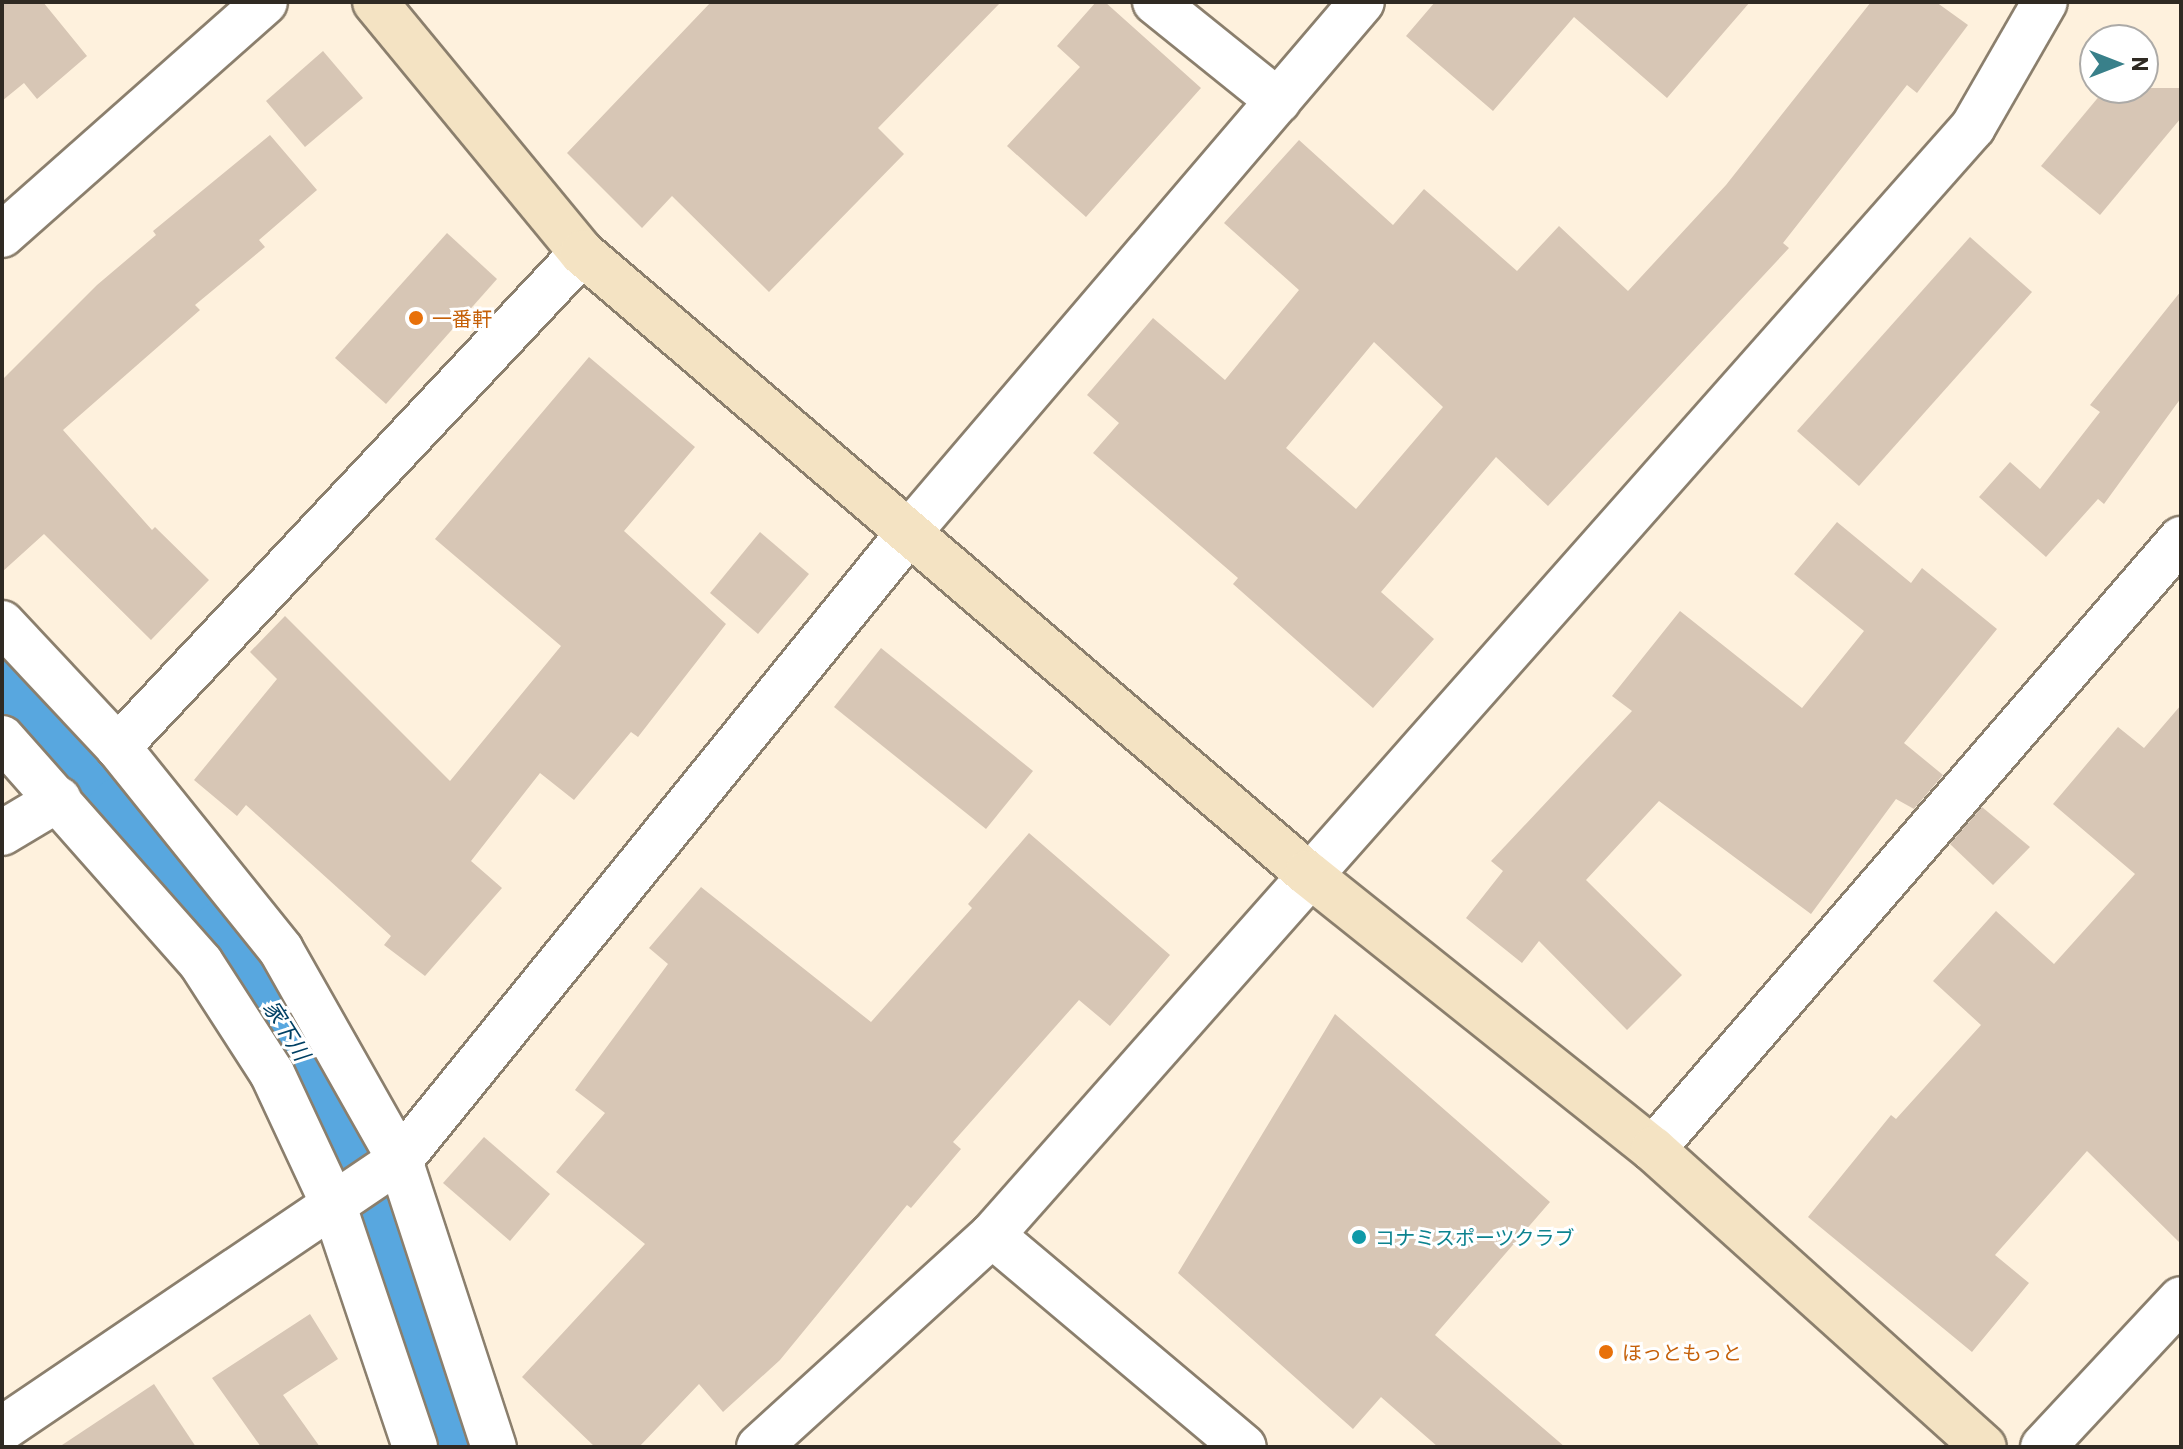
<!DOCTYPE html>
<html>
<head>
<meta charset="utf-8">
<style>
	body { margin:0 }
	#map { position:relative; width:2183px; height:1449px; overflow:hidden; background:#fef1dd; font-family:Barlow,"Noto Sans JP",sans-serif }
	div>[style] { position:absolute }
	.river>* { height:112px; margin:-56px; padding:0 56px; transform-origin:56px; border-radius:56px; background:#58a7df }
	.building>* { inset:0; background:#d7c6b5 }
	.roads { filter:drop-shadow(2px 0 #8b7f6d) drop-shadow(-2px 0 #8b7f6d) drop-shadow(0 2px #8b7f6d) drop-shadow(0 -2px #8b7f6d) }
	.street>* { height:44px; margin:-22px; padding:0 22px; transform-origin:22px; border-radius:22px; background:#fff }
	.secondary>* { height:44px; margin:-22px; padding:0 22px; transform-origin:22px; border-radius:22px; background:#f4e3c3 }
	.dots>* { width:22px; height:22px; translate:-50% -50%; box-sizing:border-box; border:4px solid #fff; border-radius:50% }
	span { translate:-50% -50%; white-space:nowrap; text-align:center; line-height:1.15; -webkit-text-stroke:6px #fff; paint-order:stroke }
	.food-label { font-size:20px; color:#c56008 }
	.left { translate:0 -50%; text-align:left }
	.culture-label { font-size:20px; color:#0d838f }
	.water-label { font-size:22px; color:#004064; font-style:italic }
	.frame { position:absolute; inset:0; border:4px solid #2f2a23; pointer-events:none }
	.north { position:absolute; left:2079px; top:24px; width:80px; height:80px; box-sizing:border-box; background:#fff; border:2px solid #acaaa7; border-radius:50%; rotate:90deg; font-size:22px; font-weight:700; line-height:32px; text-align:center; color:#2f2a23 }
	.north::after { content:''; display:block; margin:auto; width:28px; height:36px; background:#39808a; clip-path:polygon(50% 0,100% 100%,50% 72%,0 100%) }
</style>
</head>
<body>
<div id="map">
	<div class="river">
		<div style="left:2px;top:682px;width:198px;rotate:47.5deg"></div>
		<div style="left:136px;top:828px;width:161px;rotate:50.6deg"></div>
		<div style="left:238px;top:952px;width:133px;rotate:57.6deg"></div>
		<div style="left:309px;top:1064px;width:200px;rotate:66.8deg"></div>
		<div style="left:388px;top:1248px;width:210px;rotate:71.4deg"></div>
	</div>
	<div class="building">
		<div style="clip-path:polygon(2px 2px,43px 2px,87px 56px,37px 99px,24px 83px,2px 101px)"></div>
		<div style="clip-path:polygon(711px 2px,1001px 2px,878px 128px,904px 154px,769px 292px,672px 196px,642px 228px,567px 153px)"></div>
		<div style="clip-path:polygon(1096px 2px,1105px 2px,1201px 88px,1086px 217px,1007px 146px,1080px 67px,1057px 46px)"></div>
		<div style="clip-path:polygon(1435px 2px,1750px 2px,1667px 98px,1574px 17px,1493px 111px,1406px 36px)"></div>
		<div style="clip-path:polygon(evenodd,1871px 2px,1936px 2px,1968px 25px,1917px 93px,1907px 85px,1783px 243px,1789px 248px,1548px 506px,1496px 457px,1381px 592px,1434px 639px,1373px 708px,1233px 584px,1238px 578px,1093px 453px,1119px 423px,1087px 395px,1153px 318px,1225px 380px,1299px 290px,1224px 223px,1299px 140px,1393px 225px,1424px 189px,1517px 271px,1559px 226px,1628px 291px,1726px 185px,1871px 2px,1374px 342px,1443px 407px,1356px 509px,1286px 448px,1374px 342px)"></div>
		<div style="clip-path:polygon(323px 51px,363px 98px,305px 147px,266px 101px)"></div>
		<div style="clip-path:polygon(2106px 88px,2181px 88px,2181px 118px,2100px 215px,2041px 166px)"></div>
		<div style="clip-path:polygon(270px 135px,317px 190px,259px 240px,265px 247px,195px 305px,200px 310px,63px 430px,152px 530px,155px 527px,209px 580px,151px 640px,44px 534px,2px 572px,2px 380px,97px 285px,156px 235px,153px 231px)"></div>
		<div style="clip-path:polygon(447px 233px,497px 279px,386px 404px,335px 358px)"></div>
		<div style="clip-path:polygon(1970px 237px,2032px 292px,1859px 486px,1797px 431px)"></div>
		<div style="clip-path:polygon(2181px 291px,2181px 398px,2104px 504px,2098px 499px,2046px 557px,1979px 497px,2010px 462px,2040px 489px,2100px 412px,2090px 405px)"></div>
		<div style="clip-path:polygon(589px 357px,695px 447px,624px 531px,726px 624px,638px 737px,631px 732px,574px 800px,540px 773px,471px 861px,502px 888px,425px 976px,384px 945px,391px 936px,246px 805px,237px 816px,194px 780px,277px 679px,250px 652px,285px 616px,450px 781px,561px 646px,435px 539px)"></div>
		<div style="clip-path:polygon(1837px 522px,1911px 583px,1922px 568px,1997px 629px,1904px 743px,1943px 775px,1914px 809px,1896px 799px,1811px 914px,1659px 801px,1586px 880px,1682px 975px,1627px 1030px,1539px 941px,1522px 963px,1466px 918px,1503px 871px,1491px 861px,1632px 711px,1612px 696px,1680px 611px,1802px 708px,1864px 631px,1794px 574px)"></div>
		<div style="clip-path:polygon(760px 532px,809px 574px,758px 634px,710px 593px)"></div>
		<div style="clip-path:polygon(881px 648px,1033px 771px,986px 829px,834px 707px)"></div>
		<div style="clip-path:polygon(2181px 705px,2181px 1244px,2087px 1151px,1995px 1255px,2029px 1283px,1972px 1352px,1808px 1217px,1891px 1115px,1896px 1119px,1981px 1025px,1933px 981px,1996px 911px,2054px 964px,2135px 874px,2053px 804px,2118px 727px,2144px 748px)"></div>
		<div style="clip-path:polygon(1982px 807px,2030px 847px,1993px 885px,1950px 844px)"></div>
		<div style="clip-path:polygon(1029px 833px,1170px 955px,1110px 1026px,1079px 1000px,953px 1142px,961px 1149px,911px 1208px,907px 1205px,780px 1360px,723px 1412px,699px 1384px,639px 1447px,595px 1447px,522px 1377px,645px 1244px,556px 1172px,605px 1113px,575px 1090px,668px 964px,649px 948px,701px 887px,871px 1022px,972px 908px,968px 904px)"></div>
		<div style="clip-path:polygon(1335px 1014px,1550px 1202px,1435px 1335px,1565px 1447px,1438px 1447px,1381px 1397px,1353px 1429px,1178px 1273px)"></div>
		<div style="clip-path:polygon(484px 1137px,550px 1194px,510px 1241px,443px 1183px)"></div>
		<div style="clip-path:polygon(310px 1314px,338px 1359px,283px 1395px,320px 1447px,261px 1447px,212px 1378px)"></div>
		<div style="clip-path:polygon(154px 1384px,196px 1447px,59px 1447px)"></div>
	</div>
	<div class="roads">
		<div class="street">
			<div style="left:1155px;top:2px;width:158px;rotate:38.8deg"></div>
			<div style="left:2px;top:235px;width:351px;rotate:-41.5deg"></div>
			<div style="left:2px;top:623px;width:170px;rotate:46.9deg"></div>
			<div style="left:118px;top:747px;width:260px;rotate:51.2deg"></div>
			<div style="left:281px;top:950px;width:241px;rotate:60.5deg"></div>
			<div style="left:400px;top:1160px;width:302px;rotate:71.9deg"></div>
			<div style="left:2px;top:738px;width:300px;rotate:48.5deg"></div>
			<div style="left:201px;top:963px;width:131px;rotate:57.2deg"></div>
			<div style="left:272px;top:1073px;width:147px;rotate:65deg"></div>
			<div style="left:334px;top:1206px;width:254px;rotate:71.4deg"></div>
			<div style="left:118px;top:747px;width:678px;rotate:-46.79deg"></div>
			<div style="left:2px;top:833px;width:66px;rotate:-30.8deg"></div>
			<div style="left:1653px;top:1149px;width:807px;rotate:-49.12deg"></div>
			<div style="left:992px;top:1235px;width:329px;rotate:40.1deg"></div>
			<div style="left:2px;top:1429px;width:480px;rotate:-34.1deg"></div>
			<div style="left:400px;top:1160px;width:811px;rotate:-50.95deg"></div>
			<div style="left:911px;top:530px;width:694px;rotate:-49.5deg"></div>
			<div style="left:759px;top:1447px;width:315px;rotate:-42.3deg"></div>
			<div style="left:992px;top:1235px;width:1480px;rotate:-48.48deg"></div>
			<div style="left:1973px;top:127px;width:144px;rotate:-60.1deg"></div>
			<div style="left:2043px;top:1447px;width:202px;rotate:-47deg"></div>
		</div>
		<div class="secondary">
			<div style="left:375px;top:2px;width:325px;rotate:50.5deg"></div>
			<div style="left:582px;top:253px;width:954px;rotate:40.54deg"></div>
			<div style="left:1307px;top:873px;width:443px;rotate:38.6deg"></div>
			<div style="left:1653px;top:1149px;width:445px;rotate:42deg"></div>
		</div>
	</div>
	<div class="dots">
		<div style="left:416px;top:318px;background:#e8710a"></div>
		<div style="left:1359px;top:1237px;background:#0f9aa8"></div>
		<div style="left:1606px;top:1352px;background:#e8710a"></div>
	</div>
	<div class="food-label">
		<span class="left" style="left:432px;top:318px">一番軒</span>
		<span class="left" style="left:1622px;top:1352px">ほっともっと</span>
	</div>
	<div class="culture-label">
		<span class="left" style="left:1375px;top:1237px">コナミスポーツクラブ</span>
	</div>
	<div class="water-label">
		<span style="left:287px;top:1030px;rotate:58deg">家下川</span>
	</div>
	<div class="frame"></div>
	<div class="north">N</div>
</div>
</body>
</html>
